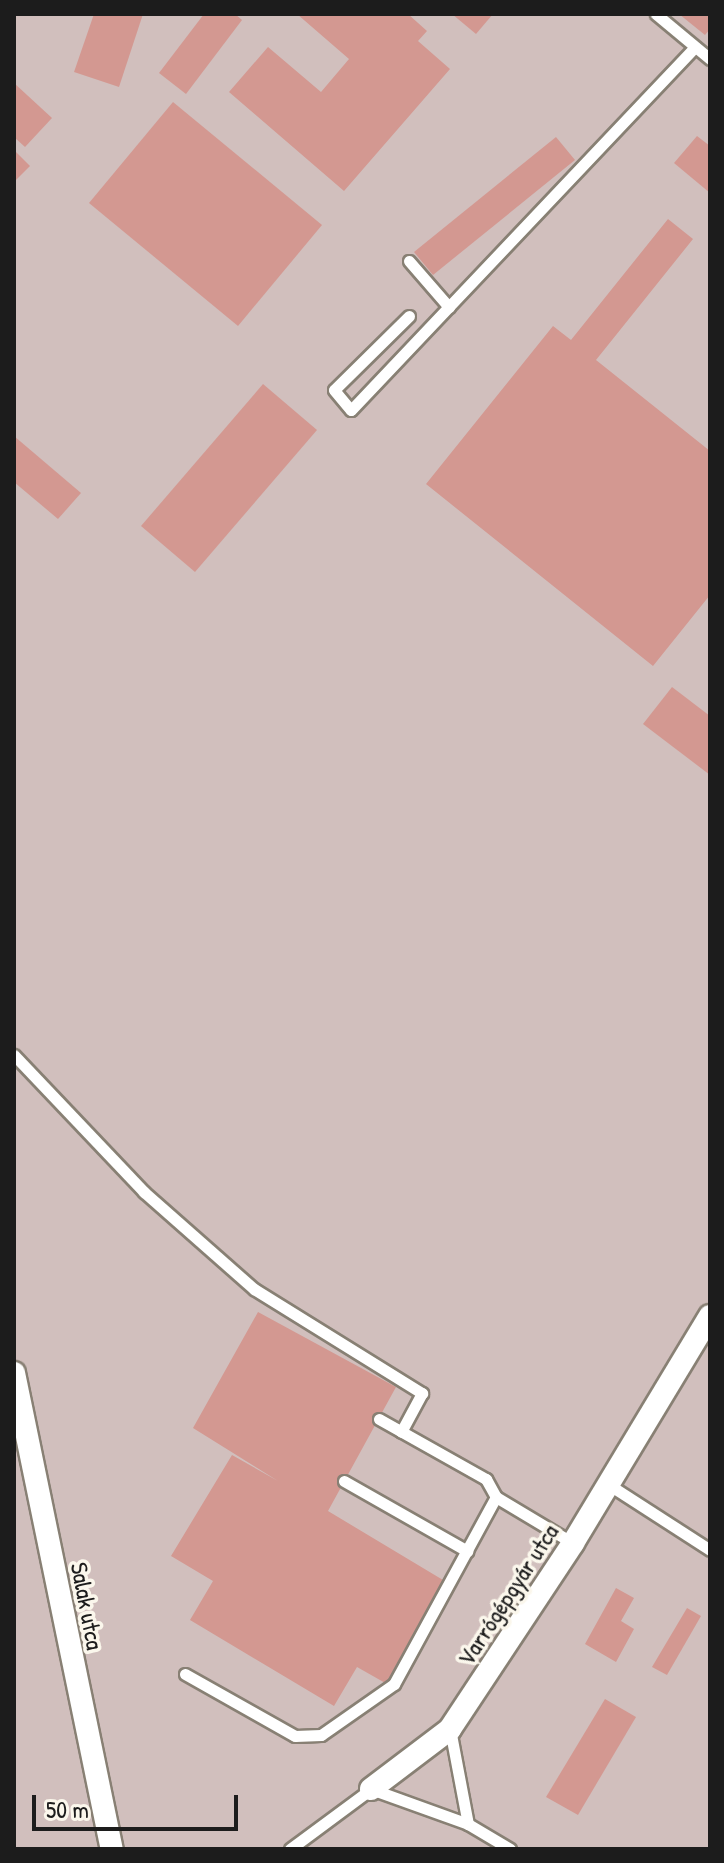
<!DOCTYPE html>
<html>
<head>
<meta charset="utf-8">
<style>
	body { margin:0 }
	#map { position:relative; width:724px; height:1863px; overflow:hidden; background:#f5e4cb; font-family:"Patrick Hand",sans-serif }
	div>[style] { position:absolute }
	.industrial>* { inset:0; background:#d1bfbd }
	.building>* { inset:0; background:#d39891 }
	.roads { filter:drop-shadow(2px 0 #888074) drop-shadow(-2px 0 #888074) drop-shadow(0 2px #888074) drop-shadow(0 -2px #888074) }
	.service>* { height:11px; margin:-5.5px; padding:0 5.5px; transform-origin:5.5px; border-radius:5.5px; background:#fff }
	.minor>* { height:22px; margin:-11px; padding:0 11px; transform-origin:11px; border-radius:11px; background:#fff }
	span { translate:-50% -50%; white-space:nowrap; text-align:center; line-height:1.15; -webkit-text-stroke:7px #fbf7ec; paint-order:stroke }
	.street-label { font-size:24px; color:#1c1c1c }
	.frame { position:absolute; inset:0; border:16px solid #1c1c1c; pointer-events:none }
	.scale { position:absolute; left:32px; top:1795px; width:206px; height:36px; box-sizing:border-box; border:4px solid #1c1c1c; border-top:0; padding-left:10px; font-size:24px; line-height:28px; white-space:nowrap; color:#1c1c1c; -webkit-text-stroke:6px #fbf7ec; paint-order:stroke }
</style>
</head>
<body>
<div id="map">
	<div class="industrial">
		<div style="clip-path:polygon(14px 14px,710px 14px,710px 1849px,14px 1849px)"></div>
	</div>
	<div class="building">
		<div style="clip-path:polygon(94px 14px,143px 14px,119px 87px,74px 72px)"></div>
		<div style="clip-path:polygon(204px 14px,235px 14px,242px 20px,186px 94px,159px 73px)"></div>
		<div style="clip-path:polygon(297px 14px,408px 14px,427px 31px,418px 41px,450px 69px,344px 191px,229px 92px,268px 47px,321px 92px,349px 59px)"></div>
		<div style="clip-path:polygon(452px 14px,493px 14px,476px 34px)"></div>
		<div style="clip-path:polygon(679px 14px,710px 14px,710px 29px,705px 35px)"></div>
		<div style="clip-path:polygon(14px 83px,52px 118px,25px 147px,14px 137px)"></div>
		<div style="clip-path:polygon(173px 102px,322px 225px,238px 326px,89px 203px)"></div>
		<div style="clip-path:polygon(697px 136px,710px 146px,710px 193px,674px 163px)"></div>
		<div style="clip-path:polygon(556px 137px,575px 160px,433px 275px,414px 252px)"></div>
		<div style="clip-path:polygon(14px 150px,30px 166px,14px 182px)"></div>
		<div style="clip-path:polygon(668px 219px,693px 239px,596px 360px,710px 451px,710px 595px,653px 666px,426px 484px,553px 326px,571px 340px)"></div>
		<div style="clip-path:polygon(263px 384px,317px 430px,195px 572px,141px 526px)"></div>
		<div style="clip-path:polygon(14px 436px,81px 493px,58px 519px,14px 482px)"></div>
		<div style="clip-path:polygon(672px 687px,710px 716px,710px 775px,643px 724px)"></div>
		<div style="clip-path:polygon(258px 1312px,396px 1387px,328px 1511px,448px 1583px,387px 1684px,357px 1667px,334px 1706px,190px 1620px,213px 1581px,171px 1556px,232px 1455px,278px 1481px,193px 1428px)"></div>
		<div style="clip-path:polygon(616px 1588px,634px 1598px,621px 1621px,634px 1629px,616px 1662px,585px 1644px)"></div>
		<div style="clip-path:polygon(687px 1608px,701px 1616px,667px 1675px,652px 1667px)"></div>
		<div style="clip-path:polygon(605px 1699px,636px 1717px,578px 1815px,546px 1797px)"></div>
	</div>
	<div class="roads">
		<div class="service">
			<div style="left:656px;top:14px;width:70px;rotate:39.8deg"></div>
			<div style="left:409px;top:261px;width:61px;rotate:49deg"></div>
			<div style="left:409px;top:316px;width:105px;rotate:135.4deg"></div>
			<div style="left:334px;top:390px;width:26px;rotate:50deg"></div>
			<div style="left:351px;top:410px;width:500px;rotate:-46.54deg"></div>
			<div style="left:14px;top:1055px;width:189px;rotate:46.5deg"></div>
			<div style="left:144px;top:1192px;width:147px;rotate:41.4deg"></div>
			<div style="left:254px;top:1289px;width:198px;rotate:31.8deg"></div>
			<div style="left:422px;top:1393px;width:44px;rotate:118.3deg"></div>
			<div style="left:379px;top:1419px;width:123px;rotate:29.3deg"></div>
			<div style="left:486px;top:1479px;width:21px;rotate:61deg"></div>
			<div style="left:344px;top:1481px;width:142px;rotate:29.6deg"></div>
			<div style="left:608px;top:1484px;width:121px;rotate:32.9deg"></div>
			<div style="left:185px;top:1674px;width:126px;rotate:29.4deg"></div>
			<div style="left:295px;top:1736px;width:26px;rotate:-2deg"></div>
			<div style="left:321px;top:1735px;width:89px;rotate:-34.9deg"></div>
			<div style="left:394px;top:1684px;width:213px;rotate:-61.4deg"></div>
			<div style="left:496px;top:1497px;width:90px;rotate:30.9deg"></div>
			<div style="left:450px;top:1729px;width:97px;rotate:79.3deg"></div>
			<div style="left:468px;top:1824px;width:49px;rotate:30.8deg"></div>
			<div style="left:290px;top:1849px;width:101px;rotate:-36.5deg"></div>
			<div style="left:371px;top:1789px;width:103px;rotate:19.8deg"></div>
		</div>
		<div class="minor">
			<div style="left:14px;top:1373px;width:486px;rotate:78.4deg"></div>
			<div style="left:371px;top:1789px;width:99px;rotate:-37.2deg"></div>
			<div style="left:450px;top:1729px;width:223px;rotate:-56.5deg"></div>
			<div style="left:573px;top:1543px;width:265px;rotate:-58.9deg"></div>
		</div>
	</div>
	<div class="street-label">
		<span style="left:508px;top:1595px;rotate:-57deg">Varrógépgyár utca</span>
		<span style="left:87px;top:1606px;rotate:79deg">Salak utca</span>
	</div>
	<div class="frame"></div>
	<div class="scale">50 m</div>
</div>
</body>
</html>
